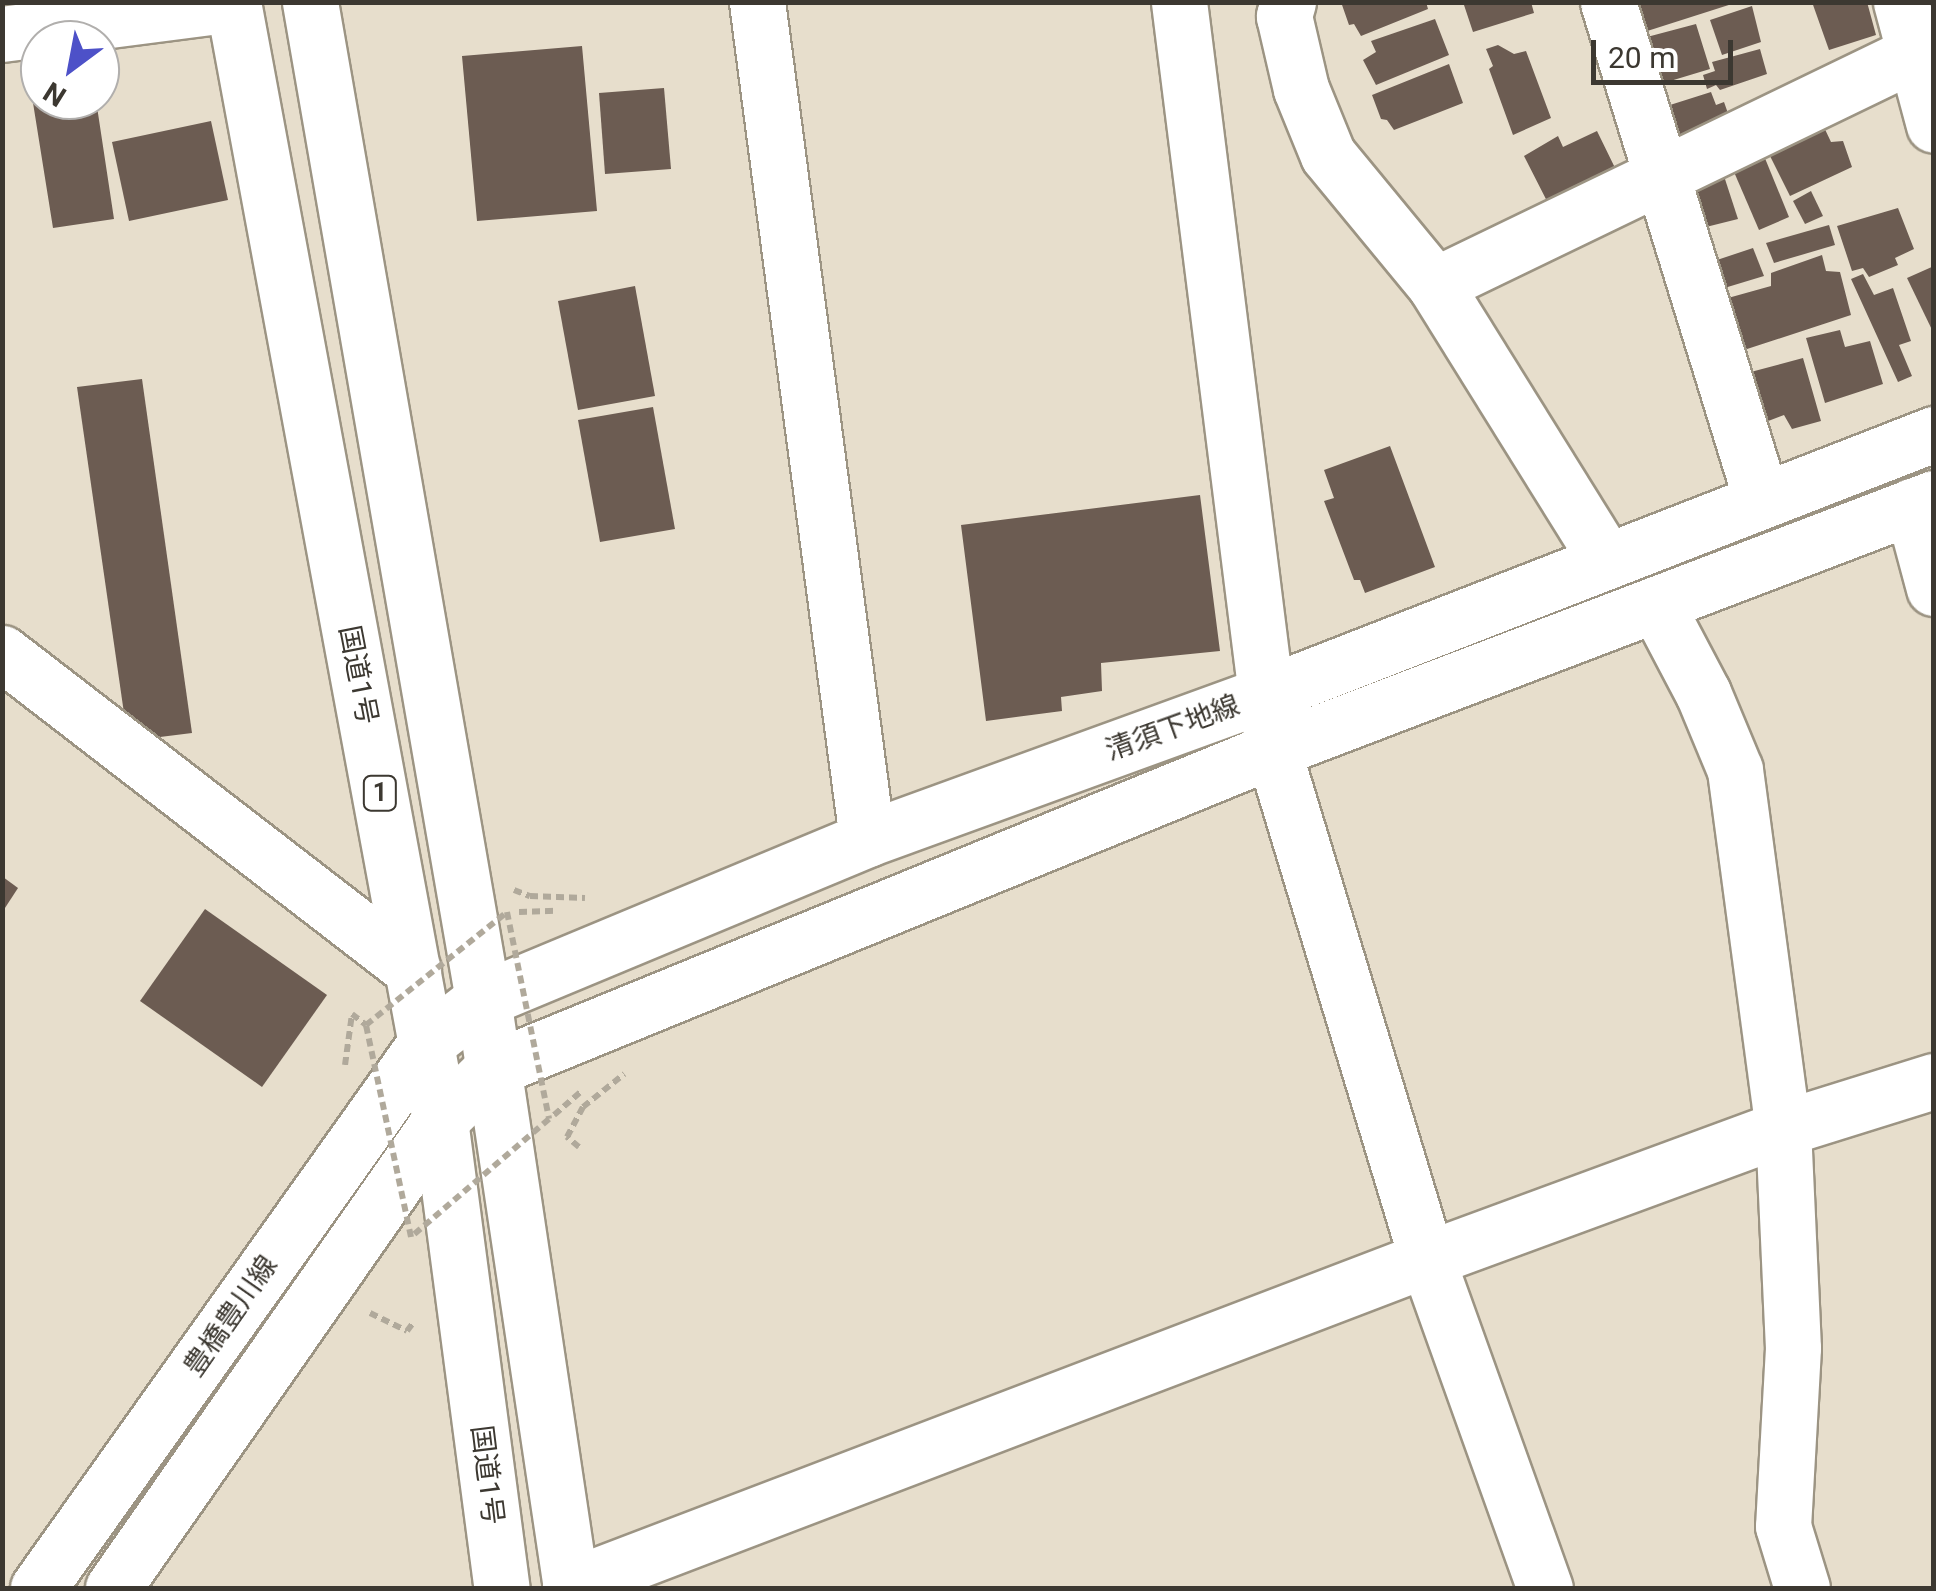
<!DOCTYPE html>
<html>
<head>
<meta charset="utf-8">
<style>
	body { margin:0 }
	#map { position:relative; width:1936px; height:1591px; overflow:hidden; background:#e7decc; font-family:Roboto,"Noto Sans JP",sans-serif }
	div>[style] { position:absolute }
	.building>* { inset:0; background:#6c5c52 }
	.path>* { height:6px; margin-top:-3px; transform-origin:0; background:repeating-linear-gradient(90deg,#b0a99b 0 8px,transparent 0 13px) }
	.roads { filter:drop-shadow(2px 0 #9c9483) drop-shadow(-2px 0 #9c9483) drop-shadow(0 2px #9c9483) drop-shadow(0 -2px #9c9483) }
	.minor>* { height:55px; margin:-27.5px; padding:0 27.5px; transform-origin:27.5px; border-radius:27.5px; background:#fff }
	.major>* { height:55px; margin:-27.5px; padding:0 27.5px; transform-origin:27.5px; border-radius:27.5px; background:#fff }
	.highway>* { height:55px; margin:-27.5px; padding:0 27.5px; transform-origin:27.5px; border-radius:27.5px; background:#fff }
	.path-bridge>* { height:6px; margin-top:-3px; transform-origin:0; background:repeating-linear-gradient(90deg,#b0a99b 0 8px,transparent 0 13px) }
	span { translate:-50% -50%; white-space:nowrap; text-align:center; line-height:1.15; -webkit-text-stroke:10px #fff; paint-order:stroke }
	.shield-label span { padding:2px 8px; background:#fff; border:2px solid; border-radius:8px; -webkit-text-stroke-width:0 }
	.shield-label { font-size:25px; color:#3c3831; font-weight:700 }
	.street-label { font-size:28px; color:#3c3831 }
	.frame { position:absolute; inset:0; border:5px solid #3c3831; pointer-events:none }
	.north { position:absolute; left:20px; top:20px; width:100px; height:100px; box-sizing:border-box; background:#fff; border:2px solid #b1afad; border-radius:50%; rotate:212deg; font-size:28px; font-weight:700; line-height:40px; text-align:center; color:#3c3831 }
	.north::after { content:''; display:block; margin:auto; width:35px; height:45px; background:#4d51c8; clip-path:polygon(50% 0,100% 100%,50% 72%,0 100%) }
	.scale { position:absolute; left:1591px; top:40px; width:142px; height:45px; box-sizing:border-box; border:5px solid #3c3831; border-top:0; padding-left:12px; font-size:30px; line-height:35px; white-space:nowrap; color:#3c3831; -webkit-text-stroke:8px #fff; paint-order:stroke }
</style>
</head>
<body>
<div id="map">
	<div class="building">
		<div style="clip-path:polygon(1341px 2px,1426px 2px,1428px 9px,1361px 36px,1354px 24px,1349px 25px)"></div>
		<div style="clip-path:polygon(1463px 2px,1531px 2px,1534px 13px,1473px 32px)"></div>
		<div style="clip-path:polygon(1631px 2px,1735px 2px,1735px 3px,1641px 33px)"></div>
		<div style="clip-path:polygon(1812px 2px,1867px 2px,1876px 35px,1829px 50px)"></div>
		<div style="clip-path:polygon(1752px 6px,1761px 42px,1722px 55px,1710px 20px)"></div>
		<div style="clip-path:polygon(1435px 19px,1449px 55px,1376px 85px,1363px 60px,1376px 52px,1371px 41px)"></div>
		<div style="clip-path:polygon(1696px 24px,1710px 69px,1657px 85px,1647px 55px,1652px 51px,1647px 37px)"></div>
		<div style="clip-path:polygon(1498px 45px,1514px 54px,1526px 51px,1551px 118px,1513px 135px,1489px 69px,1493px 66px,1486px 49px)"></div>
		<div style="clip-path:polygon(582px 46px,597px 211px,477px 221px,462px 56px)"></div>
		<div style="clip-path:polygon(1760px 49px,1767px 74px,1720px 90px,1716px 85px,1707px 89px,1703px 75px,1715px 71px,1712px 62px)"></div>
		<div style="clip-path:polygon(40px 57px,40px 100px,96px 100px,114px 219px,53px 228px,26px 59px)"></div>
		<div style="clip-path:polygon(1449px 64px,1463px 103px,1394px 130px,1387px 120px,1381px 119px,1372px 95px)"></div>
		<div style="clip-path:polygon(664px 88px,671px 169px,605px 174px,599px 93px)"></div>
		<div style="clip-path:polygon(1711px 92px,1716px 105px,1724px 102px,1730px 119px,1679px 135px,1670px 105px)"></div>
		<div style="clip-path:polygon(211px 121px,228px 200px,129px 221px,112px 142px)"></div>
		<div style="clip-path:polygon(1822px 123px,1831px 142px,1843px 141px,1852px 167px,1790px 196px,1766px 148px)"></div>
		<div style="clip-path:polygon(1597px 131px,1618px 174px,1551px 209px,1524px 156px,1558px 136px,1563px 147px)"></div>
		<div style="clip-path:polygon(1762px 151px,1789px 217px,1759px 230px,1731px 165px)"></div>
		<div style="clip-path:polygon(1723px 173px,1738px 219px,1702px 228px,1693px 191px,1702px 177px)"></div>
		<div style="clip-path:polygon(1811px 191px,1823px 216px,1805px 224px,1793px 201px)"></div>
		<div style="clip-path:polygon(1898px 208px,1914px 249px,1895px 258px,1898px 265px,1869px 277px,1863px 268px,1852px 271px,1837px 226px)"></div>
		<div style="clip-path:polygon(1829px 225px,1835px 245px,1774px 263px,1766px 243px)"></div>
		<div style="clip-path:polygon(1753px 248px,1764px 276px,1721px 289px,1711px 262px)"></div>
		<div style="clip-path:polygon(1822px 255px,1826px 271px,1840px 272px,1851px 315px,1744px 350px,1728px 298px,1771px 286px,1771px 273px)"></div>
		<div style="clip-path:polygon(1934px 266px,1934px 334px,1907px 278px)"></div>
		<div style="clip-path:polygon(1863px 274px,1874px 295px,1893px 288px,1911px 341px,1899px 345px,1912px 376px,1898px 382px,1851px 279px)"></div>
		<div style="clip-path:polygon(635px 286px,655px 396px,578px 410px,558px 301px)"></div>
		<div style="clip-path:polygon(1840px 330px,1845px 347px,1870px 341px,1883px 384px,1825px 403px,1806px 338px)"></div>
		<div style="clip-path:polygon(1803px 358px,1821px 421px,1792px 429px,1784px 415px,1763px 423px,1747px 373px)"></div>
		<div style="clip-path:polygon(142px 379px,192px 733px,128px 741px,77px 387px)"></div>
		<div style="clip-path:polygon(653px 407px,675px 529px,600px 542px,578px 420px)"></div>
		<div style="clip-path:polygon(1390px 446px,1435px 567px,1365px 593px,1360px 580px,1354px 580px,1324px 501px,1334px 498px,1324px 470px)"></div>
		<div style="clip-path:polygon(1200px 495px,1220px 651px,1101px 663px,1102px 691px,1061px 697px,1062px 711px,986px 721px,961px 525px)"></div>
		<div style="clip-path:polygon(3px 877px,18px 888px,3px 911px)"></div>
		<div style="clip-path:polygon(205px 909px,327px 995px,262px 1087px,140px 1001px)"></div>
	</div>
	<div class="path">
		<div style="left:514px;top:890px;width:17px;rotate:21deg"></div>
		<div style="left:530px;top:896px;width:55px;rotate:2.1deg"></div>
		<div style="left:519px;top:912px;width:37px;rotate:-2deg"></div>
		<div style="left:345px;top:1065px;width:51px;rotate:-82.2deg"></div>
		<div style="left:352px;top:1014px;width:18px;rotate:38deg"></div>
		<div style="left:554px;top:1115px;width:37px;rotate:-41deg"></div>
		<div style="left:579px;top:1147px;width:16px;rotate:-140deg"></div>
		<div style="left:567px;top:1137px;width:34px;rotate:-62deg"></div>
		<div style="left:583px;top:1107px;width:53px;rotate:-38.8deg"></div>
		<div style="left:370px;top:1313px;width:41px;rotate:25.9deg"></div>
		<div style="left:407px;top:1331px;width:10px;rotate:-53deg"></div>
	</div>
	<div class="roads">
		<div class="minor">
			<div style="left:757px;top:2px;width:844px;rotate:82.51deg"></div>
			<div style="left:1179px;top:2px;width:754px;rotate:82.84deg"></div>
			<div style="left:1273px;top:750px;width:532px;rotate:73.17deg"></div>
			<div style="left:1427px;top:1259px;width:350px;rotate:70.3deg"></div>
			<div style="left:1288px;top:2px;width:15px;rotate:106deg"></div>
			<div style="left:1284px;top:16px;width:75px;rotate:76.9deg"></div>
			<div style="left:1301px;top:89px;width:71px;rotate:67.8deg"></div>
			<div style="left:1328px;top:155px;width:168px;rotate:50.5deg"></div>
			<div style="left:1435px;top:285px;width:325px;rotate:58.1deg"></div>
			<div style="left:1608px;top:2px;width:519px;rotate:72.86deg"></div>
			<div style="left:1901px;top:2px;width:127px;rotate:75deg"></div>
			<div style="left:2px;top:34px;width:233px;rotate:-7.4deg"></div>
			<div style="left:1435px;top:285px;width:529px;rotate:-25.79deg"></div>
			<div style="left:1911px;top:55px;width:24px;rotate:-15deg"></div>
			<div style="left:1912px;top:506px;width:85px;rotate:75deg"></div>
			<div style="left:1656px;top:604px;width:101px;rotate:62.2deg"></div>
			<div style="left:1703px;top:693px;width:83px;rotate:67.4deg"></div>
			<div style="left:1735px;top:770px;width:361px;rotate:82.4deg"></div>
			<div style="left:1783px;top:1128px;width:220px;rotate:87.4deg"></div>
			<div style="left:1793px;top:1348px;width:178px;rotate:93.2deg"></div>
			<div style="left:1783px;top:1526px;width:65px;rotate:73deg"></div>
			<div style="left:2px;top:653px;width:519px;rotate:37.64deg"></div>
			<div style="left:570px;top:1586px;width:917px;rotate:-20.89deg"></div>
			<div style="left:1427px;top:1259px;width:379px;rotate:-20.2deg"></div>
			<div style="left:1783px;top:1128px;width:158px;rotate:-17.3deg"></div>
		</div>
		<div class="major">
			<div style="left:38px;top:1588px;width:668px;rotate:-54.57deg"></div>
			<div style="left:425px;top:1044px;width:73px;rotate:-37.8deg"></div>
			<div style="left:483px;top:999px;width:416px;rotate:-22.6deg"></div>
			<div style="left:867px;top:839px;width:425px;rotate:-20deg"></div>
			<div style="left:1266px;top:694px;width:717px;rotate:-21.27deg"></div>
			<div style="left:113px;top:1588px;width:571px;rotate:-55.06deg"></div>
			<div style="left:440px;top:1120px;width:73px;rotate:-44.4deg"></div>
			<div style="left:492px;top:1069px;width:844px;rotate:-22.22deg"></div>
			<div style="left:1273px;top:750px;width:707px;rotate:-20.87deg"></div>
		</div>
		<div class="highway">
			<div style="left:233px;top:2px;width:1137px;rotate:79.51deg"></div>
			<div style="left:440px;top:1120px;width:472px;rotate:82.5deg"></div>
			<div style="left:310px;top:2px;width:1012px;rotate:80.16deg"></div>
			<div style="left:483px;top:999px;width:596px;rotate:81.5deg"></div>
		</div>
	</div>
	<div class="path-bridge">
		<div style="left:507px;top:912px;width:211px;rotate:78.5deg"></div>
		<div style="left:549px;top:1119px;width:182px;rotate:139.5deg"></div>
		<div style="left:411px;top:1237px;width:217px;rotate:-102deg"></div>
		<div style="left:366px;top:1025px;width:181px;rotate:-38.7deg"></div>
	</div>
	<div class="shield-label">
		<span style="left:380px;top:793px">1</span>
	</div>
	<div class="street-label">
		<span style="left:358px;top:675px;rotate:79deg">国道1号</span>
		<span style="left:1173px;top:728px;rotate:-20deg">清須下地線</span>
		<span style="left:231px;top:1316px;rotate:-55deg">豊橋豊川線</span>
		<span style="left:487px;top:1475px;rotate:83deg">国道1号</span>
	</div>
	<div class="frame"></div>
	<div class="north">N</div>
	<div class="scale">20 m</div>
</div>
</body>
</html>
